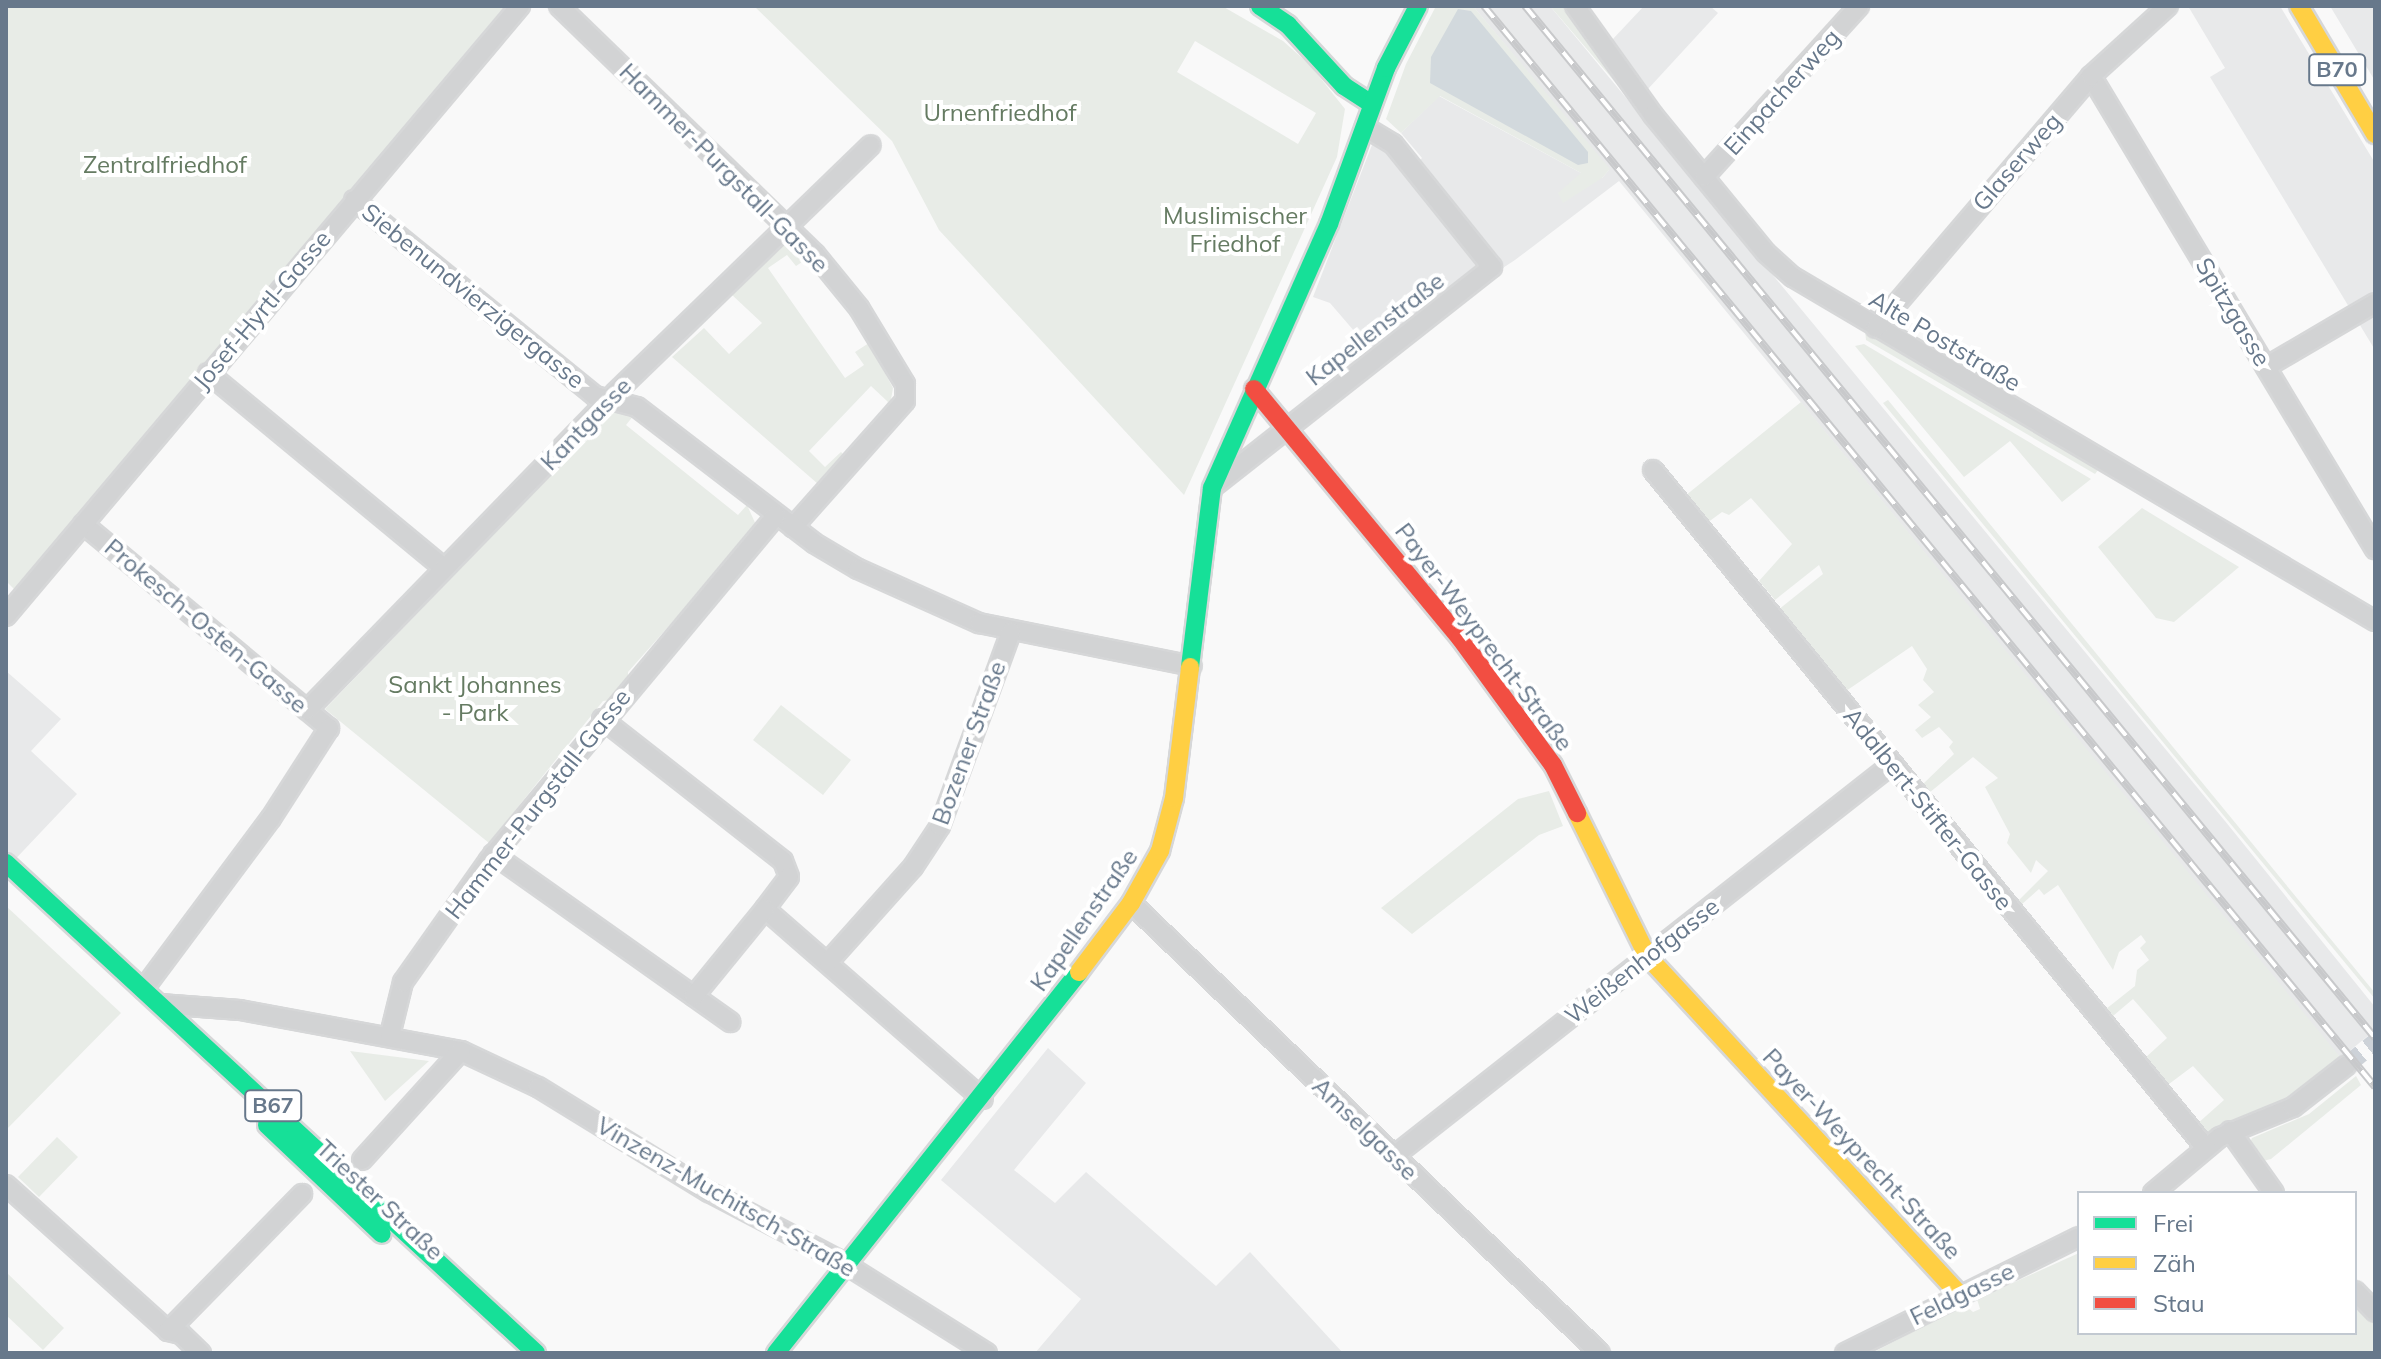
<!DOCTYPE html>
<html>
<head>
<meta charset="utf-8">
<style>
	body { margin:0 }
	#map { position:relative; width:2381px; height:1359px; overflow:hidden; background:#f9f9f9; font-family:Mulish,sans-serif }
	div>[style] { position:absolute }
	.built>* { inset:0; background:#e8e9ea }
	.green>* { inset:0; background:#e8ece7 }
	.water>* { inset:0; background:#d2d9dd }
	.street-tunnel>* { height:18px; margin-top:-9px; transform-origin:0; background:repeating-linear-gradient(90deg,#cdd2d8 0 18px,transparent 0 27px) }
	.roads { filter:drop-shadow(2px 0 #d6d7d8) drop-shadow(-2px 0 #d6d7d8) drop-shadow(0 2px #d6d7d8) drop-shadow(0 -2px #d6d7d8) }
	.street>* { height:18px; margin:-9px; padding:0 9px; transform-origin:9px; border-radius:9px; background:#d2d3d4 }
	.fast>* { height:18px; margin:-9px; padding:0 9px; transform-origin:9px; border-radius:9px; background:#16e098 }
	.slow>* { height:18px; margin:-9px; padding:0 9px; transform-origin:9px; border-radius:9px; background:#ffcf43 }
	.jam>* { height:18px; margin:-9px; padding:0 9px; transform-origin:9px; border-radius:9px; background:#f24e42 }
	.rail>* { height:8px; margin-top:-4px; transform-origin:0; background:repeating-linear-gradient(90deg,#fff 0 15px,#c8c9cb 0 30px); box-sizing:border-box; border-block:2px solid #c8c9cb }
	span { translate:-50% -50%; white-space:nowrap; text-align:center; line-height:1.15; -webkit-text-stroke:8px #fff; paint-order:stroke }
	.shield-label span { padding:2px 6px; background:#fff; border:2px solid; border-radius:6px; -webkit-text-stroke-width:0 }
	.shield-label { font-size:22px; color:#67788b; font-weight:700 }
	.street-label { font-size:24px; color:#67788b }
	.park-label { font-size:24px; color:#657b62 }
	.frame { position:absolute; inset:0; border:8px solid #67788b; pointer-events:none }
	.legend { position:absolute; left:2077px; top:1191px; width:280px; height:144px; box-sizing:border-box; background:#fff; border:2px solid #c2c9d1; margin:0; padding:10px 14px; list-style:none; font-size:24px; color:#67788b }
	.legend li { display:flex; align-items:center; gap:16px; height:40px }
	.legend b { width:40px; border:2px solid #c2c9d1 }
</style>
</head>
<body>
<div id="map">
	<div class="built">
		<div style="clip-path:polygon(1473px 6px,1550px 6px,2225px 821px,2375px 1007px,2375px 1030px,2341px 1058px,2333px 1050px,1619px 181px,1515px 260px,1373px 353px,1330px 303px,1313px 297px,1377px 132px,1413px 167px,1422px 158px,1401px 133px,1439px 96px,1581px 173px,1602px 178px,1609px 170px)"></div>
		<div style="clip-path:polygon(1644px 6px,1710px 6px,1718px 13px,1648px 89px,1612px 40px)"></div>
		<div style="clip-path:polygon(2188px 6px,2280px 6px,2375px 163px,2375px 350px,2210px 77px,2225px 68px)"></div>
		<div style="clip-path:polygon(2330px 6px,2375px 6px,2375px 81px)"></div>
		<div style="clip-path:polygon(6px 671px,61px 719px,31px 751px,77px 794px,6px 869px)"></div>
		<div style="clip-path:polygon(1048px 1048px,1086px 1083px,1014px 1170px,1055px 1203px,1086px 1172px,1216px 1286px,1250px 1252px,1343px 1353px,1035px 1353px,1081px 1299px,941px 1180px)"></div>
	</div>
	<div class="green">
		<div style="clip-path:polygon(6px 6px,505px 6px,16px 591px,6px 581px)"></div>
		<div style="clip-path:polygon(evenodd,754px 6px,1222px 6px,1283px 41px,1310px 65px,1345px 109px,1337px 157px,1184px 495px,939px 230px,892px 141px,754px 6px,1195px 41px,1316px 113px,1298px 144px,1177px 72px,1195px 41px)"></div>
		<div style="clip-path:polygon(1436px 6px,1473px 6px,1610px 169px,1602px 178px,1563px 203px,1558px 193px,1581px 173px,1440px 96px,1401px 133px,1386px 119px,1406px 64px)"></div>
		<div style="clip-path:polygon(1550px 6px,1568px 6px,1633px 103px)"></div>
		<div style="clip-path:polygon(789px 239px,805px 260px,796px 266px,787px 255px,768px 268px,845px 378px,864px 365px,855px 352px,869px 343px,893px 388px,890px 405px,877px 419px,888px 402px,871px 386px,809px 451px,825px 467px,841px 452px,845px 456px,818px 484px,672px 357px,704px 328px,729px 354px,762px 323px,731px 294px)"></div>
		<div style="clip-path:polygon(1865px 330px,2098px 470px,2095px 474px,1866px 340px)"></div>
		<div style="clip-path:polygon(1864px 344px,2091px 479px,2062px 502px,2010px 441px,1964px 477px,1855px 346px)"></div>
		<div style="clip-path:polygon(1888px 400px,2375px 993px,2375px 999px,1883px 403px)"></div>
		<div style="clip-path:polygon(1801px 402px,2341px 1058px,2294px 1095px,2208px 1133px,2197px 1124px,2224px 1100px,2193px 1066px,2169px 1084px,2145px 1058px,2167px 1038px,2133px 999px,2113px 1016px,2106px 1009px,2135px 986px,2137px 970px,2149px 960px,2140px 948px,2146px 942px,2141px 935px,2119px 952px,2113px 970px,2058px 885px,2044px 895px,2039px 889px,2021px 905px,2018px 901px,2048px 871px,2036px 860px,2031px 873px,2007px 843px,2010px 834px,1985px 787px,1998px 778px,1973px 757px,1929px 793px,1923px 784px,1954px 754px,1949px 747px,1953px 742px,1939px 727px,1922px 738px,1915px 730px,1931px 717px,1918px 705px,1934px 692px,1923px 680px,1927px 669px,1912px 646px,1846px 691px,1778px 610px,1823px 574px,1819px 565px,1775px 600px,1759px 581px,1792px 544px,1751px 498px,1729px 515px,1722px 512px,1707px 523px,1685px 496px)"></div>
		<div style="clip-path:polygon(614px 409px,634px 415px,626px 425px,738px 515px,747px 505px,757px 527px,628px 672px,628px 679px,610px 700px,603px 701px,489px 843px,325px 709px)"></div>
		<div style="clip-path:polygon(2142px 508px,2239px 567px,2174px 622px,2156px 618px,2098px 547px)"></div>
		<div style="clip-path:polygon(781px 705px,851px 760px,823px 795px,753px 740px)"></div>
		<div style="clip-path:polygon(1549px 791px,1563px 826px,1539px 835px,1412px 934px,1381px 908px,1518px 799px)"></div>
		<div style="clip-path:polygon(6px 906px,121px 1013px,6px 1130px)"></div>
		<div style="clip-path:polygon(350px 1051px,429px 1061px,385px 1101px)"></div>
		<div style="clip-path:polygon(2356px 1076px,2361px 1085px,2271px 1159px,2263px 1161px,2249px 1145px,2252px 1138px,2309px 1114px)"></div>
		<div style="clip-path:polygon(57px 1137px,78px 1157px,39px 1197px,18px 1177px)"></div>
		<div style="clip-path:polygon(2079px 1253px,2079px 1333px,2355px 1333px,2355px 1309px,2375px 1320px,2375px 1353px,1872px 1353px,1965px 1305px,1973px 1312px,1980px 1309px,1977px 1299px)"></div>
		<div style="clip-path:polygon(6px 1272px,64px 1328px,43px 1350px,6px 1315px)"></div>
	</div>
	<div class="water">
		<div style="clip-path:polygon(1458px 9px,1471px 11px,1588px 152px,1588px 163px,1578px 165px,1430px 83px,1431px 57px)"></div>
	</div>
	<div class="street-tunnel">
		<div style="left:2347px;top:1065px;width:36px;rotate:-39deg"></div>
	</div>
	<div class="roads">
		<div class="street">
			<div style="left:559px;top:6px;width:356px;rotate:44.1deg"></div>
			<div style="left:815px;top:254px;width:70px;rotate:50.8deg"></div>
			<div style="left:859px;top:308px;width:89px;rotate:58.8deg"></div>
			<div style="left:905px;top:384px;width:17px;rotate:90deg"></div>
			<div style="left:905px;top:401px;width:169px;rotate:131.6deg"></div>
			<div style="left:1575px;top:6px;width:134px;rotate:54.4deg"></div>
			<div style="left:1653px;top:115px;width:178px;rotate:50.7deg"></div>
			<div style="left:1766px;top:253px;width:36px;rotate:42deg"></div>
			<div style="left:1793px;top:277px;width:676px;rotate:30.59deg"></div>
			<div style="left:2091px;top:76px;width:552px;rotate:59.02deg"></div>
			<div style="left:1704px;top:177px;width:231px;rotate:-47.8deg"></div>
			<div style="left:354px;top:200px;width:311px;rotate:39.1deg"></div>
			<div style="left:595px;top:396px;width:43px;rotate:14.7deg"></div>
			<div style="left:637px;top:407px;width:223px;rotate:37.5deg"></div>
			<div style="left:814px;top:543px;width:51px;rotate:30.6deg"></div>
			<div style="left:858px;top:569px;width:133px;rotate:24.1deg"></div>
			<div style="left:979px;top:623px;width:217px;rotate:11.4deg"></div>
			<div style="left:1876px;top:328px;width:331px;rotate:-49.5deg"></div>
			<div style="left:2091px;top:76px;width:104px;rotate:-42.3deg"></div>
			<div style="left:2266px;top:367px;width:126px;rotate:-30.4deg"></div>
			<div style="left:208px;top:373px;width:306px;rotate:39.6deg"></div>
			<div style="left:1653px;top:470px;width:875px;rotate:50.8deg"></div>
			<div style="left:1214px;top:486px;width:354px;rotate:-38.2deg"></div>
			<div style="left:1492px;top:267px;width:158px;rotate:-128.8deg"></div>
			<div style="left:1393px;top:144px;width:33px;rotate:-149deg"></div>
			<div style="left:83px;top:524px;width:320px;rotate:39.7deg"></div>
			<div style="left:329px;top:728px;width:107px;rotate:122.8deg"></div>
			<div style="left:271px;top:818px;width:214px;rotate:126.7deg"></div>
			<div style="left:6px;top:616px;width:798px;rotate:-49.88deg"></div>
			<div style="left:307px;top:710px;width:442px;rotate:-45.8deg"></div>
			<div style="left:615px;top:393px;width:356px;rotate:-44.1deg"></div>
			<div style="left:602px;top:719px;width:230px;rotate:38.1deg"></div>
			<div style="left:783px;top:861px;width:17px;rotate:69deg"></div>
			<div style="left:789px;top:877px;width:40px;rotate:127deg"></div>
			<div style="left:765px;top:909px;width:289px;rotate:41.1deg"></div>
			<div style="left:493px;top:854px;width:291px;rotate:35.3deg"></div>
			<div style="left:1131px;top:903px;width:650px;rotate:43.82deg"></div>
			<div style="left:829px;top:961px;width:126px;rotate:-48.2deg"></div>
			<div style="left:913px;top:867px;width:49px;rotate:-56.6deg"></div>
			<div style="left:940px;top:826px;width:207px;rotate:-69.9deg"></div>
			<div style="left:694px;top:996px;width:112px;rotate:-50.8deg"></div>
			<div style="left:160px;top:1004px;width:80px;rotate:4.3deg"></div>
			<div style="left:240px;top:1010px;width:225px;rotate:10.5deg"></div>
			<div style="left:461px;top:1051px;width:85px;rotate:25.1deg"></div>
			<div style="left:538px;top:1087px;width:201px;rotate:31.6deg"></div>
			<div style="left:709px;top:1192px;width:144px;rotate:27.6deg"></div>
			<div style="left:837px;top:1259px;width:177px;rotate:32.1deg"></div>
			<div style="left:390px;top:1035px;width:55px;rotate:-76.2deg"></div>
			<div style="left:403px;top:982px;width:149px;rotate:-54.8deg"></div>
			<div style="left:489px;top:860px;width:448px;rotate:-50.2deg"></div>
			<div style="left:2230px;top:1131px;width:76px;rotate:54.6deg"></div>
			<div style="left:1394px;top:1156px;width:632px;rotate:-38.19deg"></div>
			<div style="left:362px;top:1160px;width:147px;rotate:-47.8deg"></div>
			<div style="left:6px;top:1185px;width:218px;rotate:42deg"></div>
			<div style="left:168px;top:1331px;width:13px;rotate:13deg"></div>
			<div style="left:181px;top:1334px;width:28px;rotate:44deg"></div>
			<div style="left:2153px;top:1193px;width:87px;rotate:-39.9deg"></div>
			<div style="left:2220px;top:1137px;width:79px;rotate:-22.3deg"></div>
			<div style="left:2293px;top:1107px;width:68px;rotate:-37.9deg"></div>
			<div style="left:2355px;top:1291px;width:29px;rotate:46deg"></div>
			<div style="left:168px;top:1331px;width:192px;rotate:-45.6deg"></div>
			<div style="left:1845px;top:1353px;width:261px;rotate:-26.4deg"></div>
		</div>
		<div class="fast">
			<div style="left:1260px;top:6px;width:34px;rotate:34deg"></div>
			<div style="left:1288px;top:25px;width:83px;rotate:47.4deg"></div>
			<div style="left:1344px;top:86px;width:33px;rotate:33deg"></div>
			<div style="left:1190px;top:667px;width:180px;rotate:-83deg"></div>
			<div style="left:1212px;top:488px;width:289px;rotate:-66.1deg"></div>
			<div style="left:1329px;top:224px;width:166px;rotate:-69.9deg"></div>
			<div style="left:1386px;top:68px;width:70px;rotate:-62.7deg"></div>
			<div style="left:6px;top:863px;width:722px;rotate:42.75deg"></div>
			<div style="left:267px;top:1125px;width:158px;rotate:43.5deg"></div>
			<div style="left:776px;top:1353px;width:487px;rotate:-51.5deg"></div>
		</div>
		<div class="slow">
			<div style="left:2299px;top:6px;width:149px;rotate:59.3deg"></div>
			<div style="left:1577px;top:813px;width:161px;rotate:63.8deg"></div>
			<div style="left:1648px;top:957px;width:459px;rotate:47.3deg"></div>
			<div style="left:1079px;top:972px;width:86px;rotate:-53deg"></div>
			<div style="left:1131px;top:903px;width:60px;rotate:-60.9deg"></div>
			<div style="left:1160px;top:851px;width:55px;rotate:-75.2deg"></div>
			<div style="left:1174px;top:798px;width:132px;rotate:-83deg"></div>
		</div>
		<div class="jam">
			<div style="left:1254px;top:389px;width:323px;rotate:50.4deg"></div>
			<div style="left:1460px;top:638px;width:157px;rotate:53.8deg"></div>
			<div style="left:1553px;top:765px;width:54px;rotate:63.4deg"></div>
		</div>
	</div>
	<div class="rail">
		<div style="left:1484px;top:6px;width:1401px;rotate:50.5deg"></div>
		<div style="left:1525px;top:6px;width:1337px;rotate:50.52deg"></div>
	</div>
	<div class="shield-label">
		<span style="left:2337px;top:70px">B70</span>
		<span style="left:273px;top:1106px">B67</span>
	</div>
	<div class="street-label">
		<span style="left:1782px;top:92px;rotate:-48deg">Einpacherweg</span>
		<span style="left:2017px;top:162px;rotate:-49deg">Glaserweg</span>
		<span style="left:724px;top:168px;rotate:45deg">Hammer-Purgstall-Gasse</span>
		<span style="left:473px;top:296px;rotate:39deg">Siebenundvierzigergasse</span>
		<span style="left:262px;top:310px;rotate:-50deg">Josef-Hyrtl-Gasse</span>
		<span style="left:2233px;top:312px;rotate:59deg">Spitzgasse</span>
		<span style="left:1375px;top:329px;rotate:-38deg">Kapellenstraße</span>
		<span style="left:1945px;top:341px;rotate:31deg">Alte Poststraße</span>
		<span style="left:586px;top:424px;rotate:-46deg">Kantgasse</span>
		<span style="left:206px;top:626px;rotate:40deg">Prokesch-Osten-Gasse</span>
		<span style="left:1484px;top:637px;rotate:53deg">Payer-Weyprecht-Straße</span>
		<span style="left:969px;top:743px;rotate:-70deg">Bozener Straße</span>
		<span style="left:538px;top:804px;rotate:-52deg">Hammer-Purgstall-Gasse</span>
		<span style="left:1928px;top:809px;rotate:51deg">Adalbert-Stifter-Gasse</span>
		<span style="left:1084px;top:920px;rotate:-55deg">Kapellenstraße</span>
		<span style="left:1642px;top:961px;rotate:-38deg">Weißenhofgasse</span>
		<span style="left:1365px;top:1129px;rotate:44deg">Amselgasse</span>
		<span style="left:1862px;top:1154px;rotate:47deg">Payer-Weyprecht-Straße</span>
		<span style="left:726px;top:1197px;rotate:30deg">Vinzenz-Muchitsch-Straße</span>
		<span style="left:380px;top:1200px;rotate:43deg">Triester Straße</span>
		<span style="left:1962px;top:1294px;rotate:-26deg">Feldgasse</span>
	</div>
	<div class="park-label">
		<span style="left:1000px;top:113px">Urnenfriedhof</span>
		<span style="left:165px;top:165px">Zentralfriedhof</span>
		<span style="left:1235px;top:230px">Muslimischer<br>Friedhof</span>
		<span style="left:475px;top:699px">Sankt Johannes<br>- Park</span>
	</div>
	<div class="frame"></div>
	<ul class="legend">
	<li><b style="height:10px;background:#16e098"></b>Frei</li>
	<li><b style="height:10px;background:#ffcf43"></b>Zäh</li>
	<li><b style="height:10px;background:#f24e42"></b>Stau</li>
	</ul>
</div>
</body>
</html>
